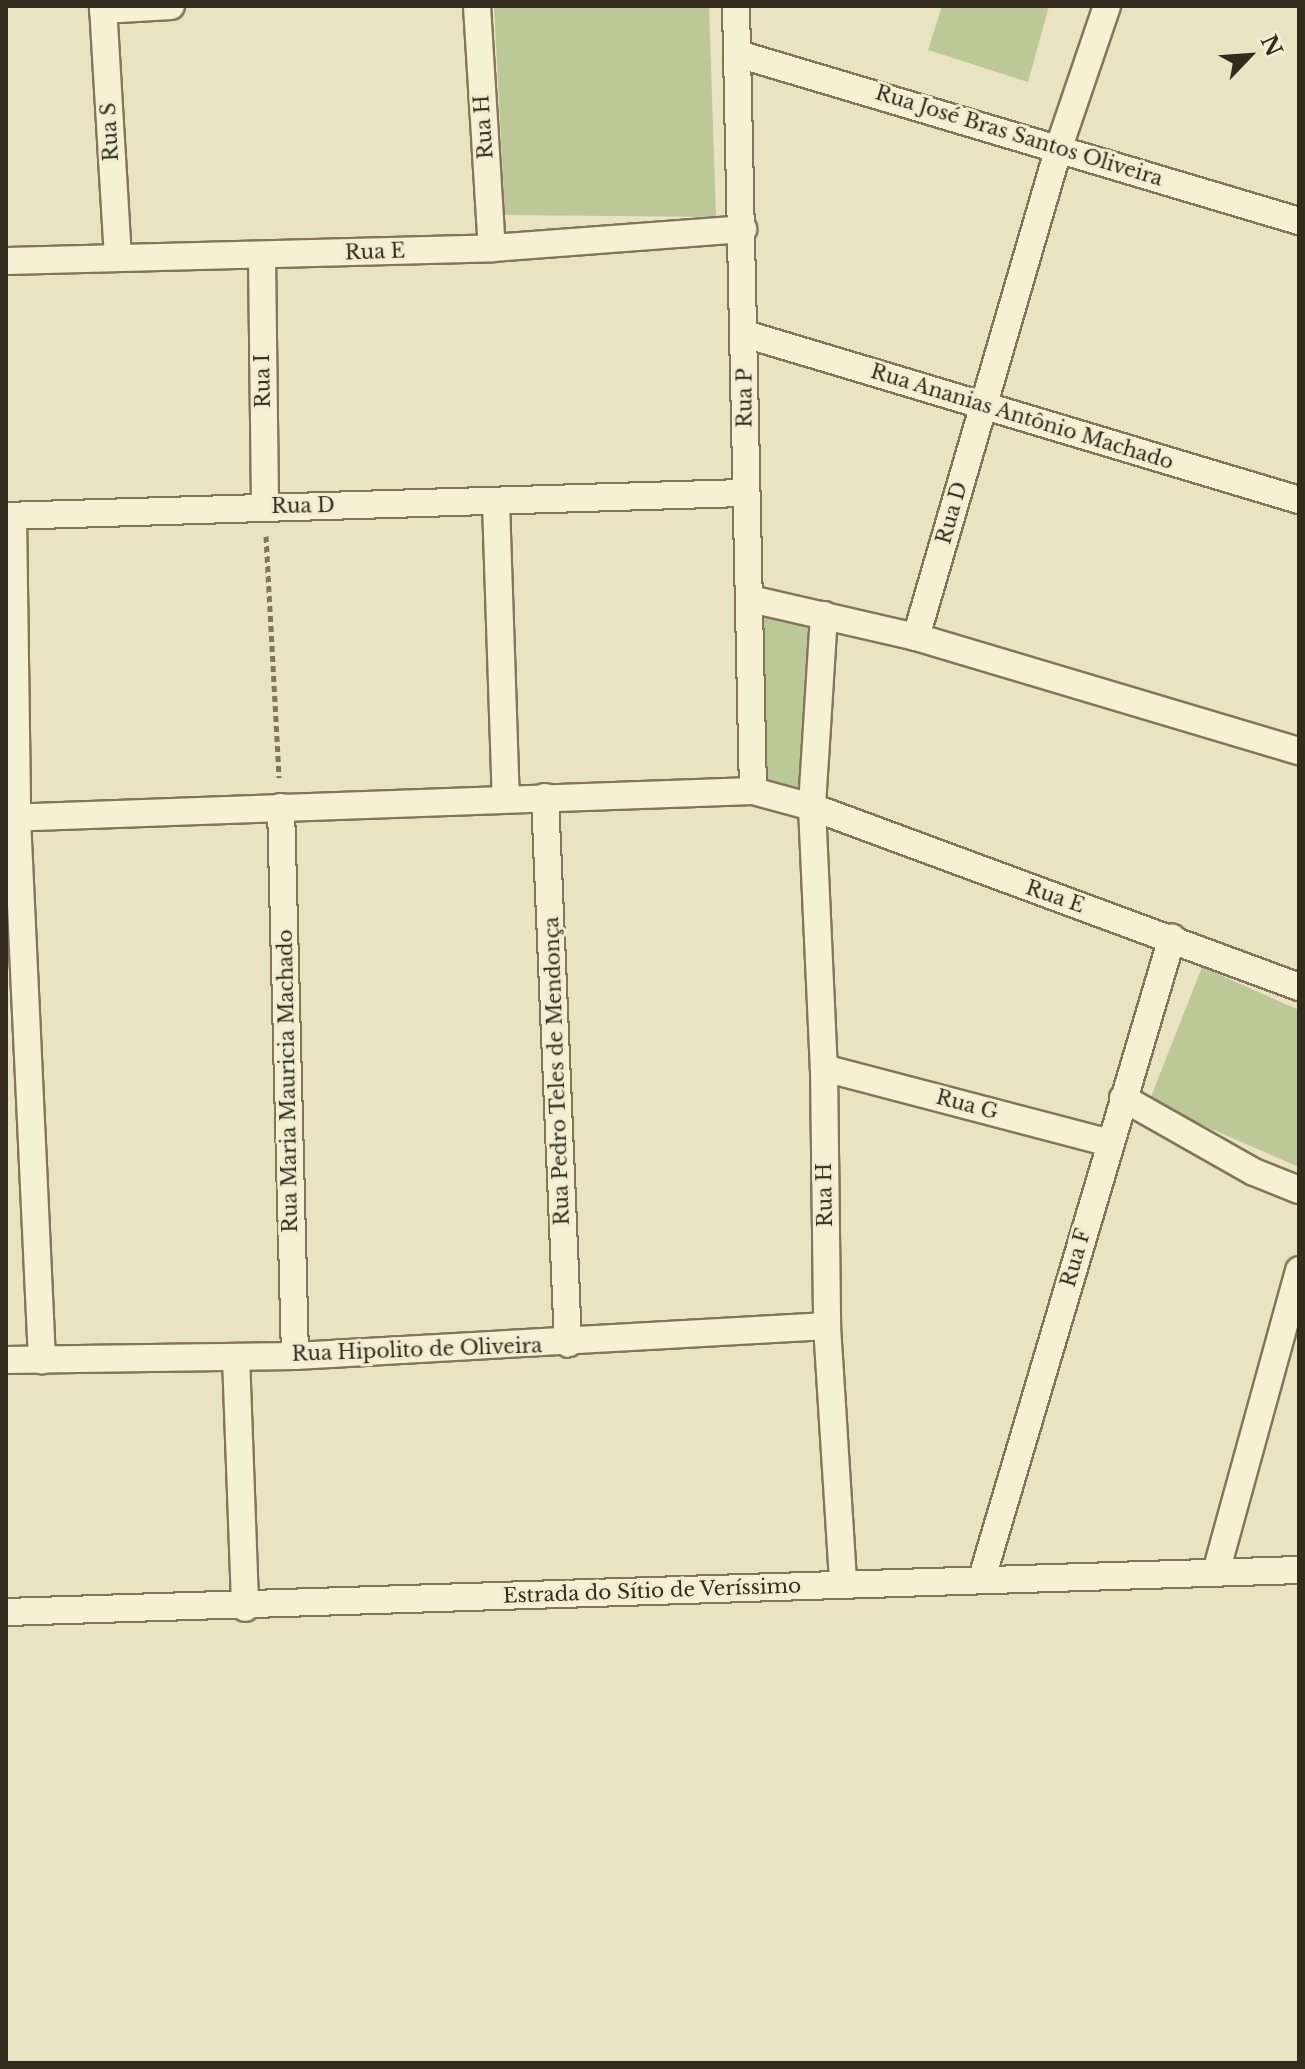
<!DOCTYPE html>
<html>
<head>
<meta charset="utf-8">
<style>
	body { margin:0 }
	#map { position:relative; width:1305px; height:2069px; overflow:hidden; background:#eae3c2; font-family:"Libre Baskerville",serif }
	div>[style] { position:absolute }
	.green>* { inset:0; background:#bcc897 }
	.path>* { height:5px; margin-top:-2.5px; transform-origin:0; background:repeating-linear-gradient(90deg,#83755b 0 6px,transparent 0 10px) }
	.roads { filter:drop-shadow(2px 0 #83755b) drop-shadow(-2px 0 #83755b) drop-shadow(0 2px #83755b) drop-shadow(0 -2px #83755b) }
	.street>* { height:26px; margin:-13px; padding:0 13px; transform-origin:13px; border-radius:13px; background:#f6f0d5 }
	span { translate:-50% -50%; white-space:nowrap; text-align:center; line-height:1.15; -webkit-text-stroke:6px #f2edd1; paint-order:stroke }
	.street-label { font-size:20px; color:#342b1e }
	.frame { position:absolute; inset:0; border:8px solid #342b1e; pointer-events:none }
	.north { position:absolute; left:1209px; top:16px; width:80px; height:80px; -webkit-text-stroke:6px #f2edd1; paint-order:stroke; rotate:65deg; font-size:22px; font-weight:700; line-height:32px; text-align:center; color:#342b1e }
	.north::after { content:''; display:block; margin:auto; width:28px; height:36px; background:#342b1e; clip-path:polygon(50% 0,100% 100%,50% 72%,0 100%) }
</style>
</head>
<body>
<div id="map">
	<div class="green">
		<div style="clip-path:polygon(494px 6px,709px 6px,716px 217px,505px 215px)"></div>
		<div style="clip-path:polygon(942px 6px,1049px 6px,1028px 82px,928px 50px)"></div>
		<div style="clip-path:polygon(762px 616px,814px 628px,800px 792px,767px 784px)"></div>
		<div style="clip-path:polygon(1202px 967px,1299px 1010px,1299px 1167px,1149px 1102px)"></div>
	</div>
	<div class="path">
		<div style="left:266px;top:536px;width:242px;rotate:86.9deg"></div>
	</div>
	<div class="roads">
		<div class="street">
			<div style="left:103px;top:6px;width:251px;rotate:86.6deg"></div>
			<div style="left:477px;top:6px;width:242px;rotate:86.5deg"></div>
			<div style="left:736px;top:6px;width:785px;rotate:88.76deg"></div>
			<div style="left:103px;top:10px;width:68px;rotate:-3.4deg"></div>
			<div style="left:738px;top:54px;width:585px;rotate:16.58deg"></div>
			<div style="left:262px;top:256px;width:251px;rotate:89.3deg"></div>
			<div style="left:6px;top:261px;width:486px;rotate:-1.5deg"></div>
			<div style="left:492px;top:248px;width:252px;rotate:-4.3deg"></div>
			<div style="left:745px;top:334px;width:578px;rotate:16.68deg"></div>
			<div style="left:496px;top:503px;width:295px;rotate:88.1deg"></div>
			<div style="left:6px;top:516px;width:738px;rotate:-1.79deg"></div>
			<div style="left:13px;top:516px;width:302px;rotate:89.2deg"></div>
			<div style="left:17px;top:818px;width:543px;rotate:87.36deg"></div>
			<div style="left:751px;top:599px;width:169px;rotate:13deg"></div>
			<div style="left:916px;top:637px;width:400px;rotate:16.6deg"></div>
			<div style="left:824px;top:615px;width:192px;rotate:93.6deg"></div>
			<div style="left:812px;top:807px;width:519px;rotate:20.28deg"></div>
			<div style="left:916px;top:637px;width:510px;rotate:-73.73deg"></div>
			<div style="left:1059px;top:147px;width:149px;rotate:-71.2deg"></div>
			<div style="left:545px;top:797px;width:547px;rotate:87.59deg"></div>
			<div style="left:281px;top:807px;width:549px;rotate:88.54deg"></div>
			<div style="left:6px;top:818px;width:747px;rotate:-2.07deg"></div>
			<div style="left:753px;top:791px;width:61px;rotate:15.2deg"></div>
			<div style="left:812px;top:807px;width:261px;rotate:87.4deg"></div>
			<div style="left:824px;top:1068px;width:258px;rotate:89.3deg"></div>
			<div style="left:827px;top:1326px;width:257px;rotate:86.4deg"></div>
			<div style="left:824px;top:1068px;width:295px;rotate:14.7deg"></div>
			<div style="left:1123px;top:1098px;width:150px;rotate:29.5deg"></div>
			<div style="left:1254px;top:1172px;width:48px;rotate:21.8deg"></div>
			<div style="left:236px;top:1357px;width:251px;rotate:87.9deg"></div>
			<div style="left:6px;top:1360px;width:289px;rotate:-0.8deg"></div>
			<div style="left:295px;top:1356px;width:533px;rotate:-3.23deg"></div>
			<div style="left:1216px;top:1572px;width:313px;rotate:-74.6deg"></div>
			<div style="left:982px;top:1578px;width:668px;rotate:-73.47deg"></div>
			<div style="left:6px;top:1612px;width:1294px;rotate:-1.86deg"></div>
		</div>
	</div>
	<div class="street-label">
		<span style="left:484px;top:127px;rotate:-94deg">Rua H</span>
		<span style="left:110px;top:132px;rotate:-93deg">Rua S</span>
		<span style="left:1019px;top:136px;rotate:17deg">Rua José Bras Santos Oliveira</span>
		<span style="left:375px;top:252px;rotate:-2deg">Rua E</span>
		<span style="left:263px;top:381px;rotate:-91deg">Rua I</span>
		<span style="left:745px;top:398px;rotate:-90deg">Rua P</span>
		<span style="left:1022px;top:417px;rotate:17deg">Rua Ananias Antônio Machado</span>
		<span style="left:303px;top:506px;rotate:-1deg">Rua D</span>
		<span style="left:952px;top:513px;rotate:-74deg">Rua D</span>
		<span style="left:1055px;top:897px;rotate:19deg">Rua E</span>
		<span style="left:557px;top:1071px;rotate:-92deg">Rua Pedro Teles de Mendonça</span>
		<span style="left:288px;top:1081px;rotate:-91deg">Rua Maria Mauricia Machado</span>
		<span style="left:967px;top:1105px;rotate:15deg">Rua G</span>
		<span style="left:825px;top:1195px;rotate:-91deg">Rua H</span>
		<span style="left:1076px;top:1258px;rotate:-74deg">Rua F</span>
		<span style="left:417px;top:1350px;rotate:-2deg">Rua Hipolito de Oliveira</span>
		<span style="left:652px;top:1591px;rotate:-2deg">Estrada do Sítio de Veríssimo</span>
	</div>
	<div class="frame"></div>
	<div class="north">N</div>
</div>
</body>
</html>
